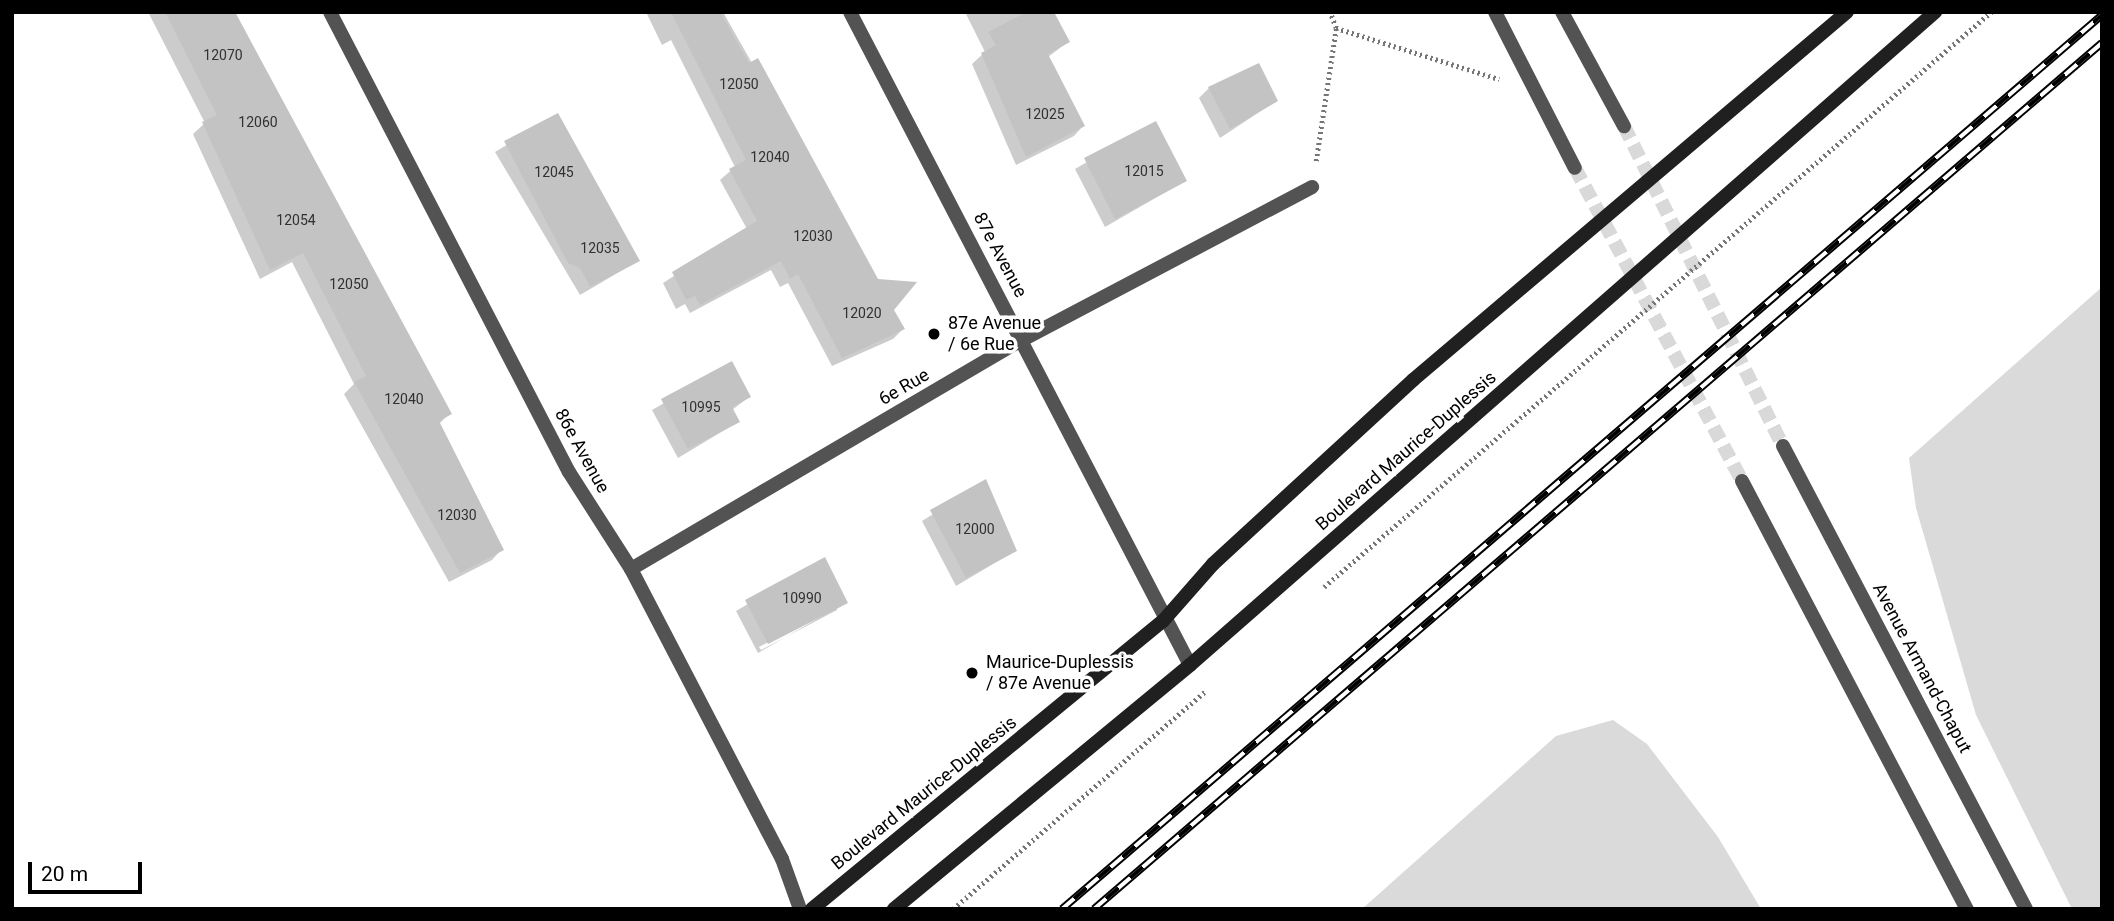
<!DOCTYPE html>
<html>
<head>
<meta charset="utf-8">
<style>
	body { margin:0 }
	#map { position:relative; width:2114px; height:921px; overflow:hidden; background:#fff; font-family:Roboto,sans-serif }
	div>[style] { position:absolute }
	.green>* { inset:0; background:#dadada }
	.shadow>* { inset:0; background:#0003 }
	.building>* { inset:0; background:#c3c3c3 }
	.street-tunnel>* { height:14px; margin-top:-7px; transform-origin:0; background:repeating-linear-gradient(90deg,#d9d9d9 0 14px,transparent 0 21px) }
	.path>* { height:4.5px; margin-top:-2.25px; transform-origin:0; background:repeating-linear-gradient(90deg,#757575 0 2px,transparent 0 5.5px) }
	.street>* { height:14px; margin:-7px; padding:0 7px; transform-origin:7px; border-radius:7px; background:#535353 }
	.secondary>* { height:14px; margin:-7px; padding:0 7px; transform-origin:7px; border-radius:7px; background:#202020 }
	.rail>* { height:8px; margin-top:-4px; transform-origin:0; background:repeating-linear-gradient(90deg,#fff 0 16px,#000 0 32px); box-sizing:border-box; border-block:2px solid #000 }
	.dots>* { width:19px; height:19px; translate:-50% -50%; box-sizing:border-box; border:4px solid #fff; border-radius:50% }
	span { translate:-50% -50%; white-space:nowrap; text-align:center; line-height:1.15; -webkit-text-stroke:7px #fff; paint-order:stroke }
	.number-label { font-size:14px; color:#313131 }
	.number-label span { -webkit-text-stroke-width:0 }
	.street-label { font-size:18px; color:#000 }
	.poi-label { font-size:18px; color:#000 }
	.left { translate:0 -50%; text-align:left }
	.frame { position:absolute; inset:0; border:14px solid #000; pointer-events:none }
	.scale { position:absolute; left:28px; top:862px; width:114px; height:32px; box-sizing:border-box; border:4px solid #000; border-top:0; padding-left:9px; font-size:21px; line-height:24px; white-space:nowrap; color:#000; -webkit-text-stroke:5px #fff; paint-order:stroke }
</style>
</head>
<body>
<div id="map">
	<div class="green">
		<div style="clip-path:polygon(2102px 287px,2102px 909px,2072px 909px,1976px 715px,1916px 508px,1909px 458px)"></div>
		<div style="clip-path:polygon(1613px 720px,1647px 744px,1718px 837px,1761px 909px,1362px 909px,1556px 736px)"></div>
	</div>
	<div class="shadow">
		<div style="clip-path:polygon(148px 12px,235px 12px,449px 414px,439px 424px,502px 549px,492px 560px,449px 582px,344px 394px,354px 384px,292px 262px,260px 279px,193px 134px,205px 123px)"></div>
		<div style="clip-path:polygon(646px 12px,723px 12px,903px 329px,893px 339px,832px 366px,788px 283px,780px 287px,771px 270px,690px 313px,685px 304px,676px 309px,663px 283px,747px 229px,720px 180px,735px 167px,671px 40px,662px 45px)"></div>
		<div style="clip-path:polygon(965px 12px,1052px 12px,1068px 42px,1048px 57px,1083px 126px,1074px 136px,1016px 165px,972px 64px,985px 52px)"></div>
		<div style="clip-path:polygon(1209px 88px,1276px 101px,1220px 138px,1199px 98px)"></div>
		<div style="clip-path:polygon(557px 115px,638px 261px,580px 295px,495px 152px)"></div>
		<div style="clip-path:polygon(1155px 123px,1185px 181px,1105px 227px,1075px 169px)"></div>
		<div style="clip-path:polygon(731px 364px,749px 397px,732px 410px,738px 422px,678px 458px,652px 410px)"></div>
		<div style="clip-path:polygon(985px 482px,1015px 551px,956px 586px,922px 521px)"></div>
		<div style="clip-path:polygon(evenodd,824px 559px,846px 602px,758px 653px,736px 611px,824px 559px,837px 606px,837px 610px,761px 650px,759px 647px,837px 606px)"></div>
	</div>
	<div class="building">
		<div style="clip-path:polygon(165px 12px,235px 12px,452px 414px,439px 421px,504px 550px,460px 573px,354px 382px,366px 376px,303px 253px,270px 270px,202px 122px,217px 115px)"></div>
		<div style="clip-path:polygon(671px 12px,720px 12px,749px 63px,758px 58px,878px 279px,917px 282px,894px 310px,905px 329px,842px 358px,798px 274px,790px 279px,781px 261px,700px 305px,695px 296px,686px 300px,672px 272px,757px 221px,729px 169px,746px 160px)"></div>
		<div style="clip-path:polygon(1027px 12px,1054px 12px,1070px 42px,1048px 54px,1085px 126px,1026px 157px,981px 53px,996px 45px,988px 32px)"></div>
		<div style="clip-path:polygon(1259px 63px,1278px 101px,1230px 129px,1208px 87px)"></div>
		<div style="clip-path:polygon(558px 113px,640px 261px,590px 287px,580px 268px,568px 263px,504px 141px)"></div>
		<div style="clip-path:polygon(1156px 121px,1187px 181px,1115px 219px,1084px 158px)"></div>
		<div style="clip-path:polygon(732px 361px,751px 397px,732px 407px,740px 422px,688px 449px,661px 399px)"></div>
		<div style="clip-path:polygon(986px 479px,1017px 551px,966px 578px,930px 510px)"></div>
		<div style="clip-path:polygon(825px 557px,848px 603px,768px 644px,745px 600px)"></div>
	</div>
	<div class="street-tunnel">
		<div style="left:1624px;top:126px;width:357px;rotate:63.6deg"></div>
		<div style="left:1575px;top:168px;width:355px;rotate:61.9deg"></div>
	</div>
	<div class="path">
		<div style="left:1336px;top:28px;width:171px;rotate:17.4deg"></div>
		<div style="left:1316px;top:161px;width:134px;rotate:-81.4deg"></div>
		<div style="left:1336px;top:28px;width:17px;rotate:-111deg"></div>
		<div style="left:1324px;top:587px;width:881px;rotate:-40.76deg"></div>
		<div style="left:953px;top:909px;width:335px;rotate:-40.8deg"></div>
	</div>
	<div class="street">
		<div style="left:330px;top:12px;width:518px;rotate:62.55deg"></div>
		<div style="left:569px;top:472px;width:115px;rotate:57.4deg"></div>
		<div style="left:631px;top:569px;width:327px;rotate:62.5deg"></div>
		<div style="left:782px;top:859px;width:53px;rotate:70.2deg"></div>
		<div style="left:850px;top:12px;width:736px;rotate:62.5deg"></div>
		<div style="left:1495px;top:12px;width:175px;rotate:62.9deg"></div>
		<div style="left:1562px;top:12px;width:130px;rotate:61.5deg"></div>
		<div style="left:1783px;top:446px;width:523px;rotate:62.31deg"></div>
		<div style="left:1742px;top:481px;width:484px;rotate:62.3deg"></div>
		<div style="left:631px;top:569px;width:453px;rotate:-30.4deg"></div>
		<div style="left:1022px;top:340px;width:328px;rotate:-27.8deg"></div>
	</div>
	<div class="secondary">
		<div style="left:812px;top:909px;width:454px;rotate:-39.4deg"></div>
		<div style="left:1163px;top:621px;width:76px;rotate:-48.7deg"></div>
		<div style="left:1213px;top:564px;width:272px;rotate:-42.6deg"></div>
		<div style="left:1413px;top:380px;width:569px;rotate:-40.3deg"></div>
		<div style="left:894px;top:909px;width:384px;rotate:-39.5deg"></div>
		<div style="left:1190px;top:665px;width:991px;rotate:-41.23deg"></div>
	</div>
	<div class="rail">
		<div style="left:1062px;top:909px;width:1371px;rotate:-40.68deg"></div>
		<div style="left:1094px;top:909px;width:1329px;rotate:-40.67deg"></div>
	</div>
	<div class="dots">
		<div style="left:934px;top:334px;background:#000"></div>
		<div style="left:972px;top:673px;background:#000"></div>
	</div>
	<div class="number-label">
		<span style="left:223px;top:55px">12070</span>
		<span style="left:739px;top:84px">12050</span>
		<span style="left:1045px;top:114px">12025</span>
		<span style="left:258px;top:122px">12060</span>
		<span style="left:770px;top:157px">12040</span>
		<span style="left:1144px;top:171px">12015</span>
		<span style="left:554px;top:172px">12045</span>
		<span style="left:296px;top:220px">12054</span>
		<span style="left:813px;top:236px">12030</span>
		<span style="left:600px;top:248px">12035</span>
		<span style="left:349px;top:284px">12050</span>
		<span style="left:862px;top:313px">12020</span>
		<span style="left:404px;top:399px">12040</span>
		<span style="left:701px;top:407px">10995</span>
		<span style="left:457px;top:515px">12030</span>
		<span style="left:975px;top:529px">12000</span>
		<span style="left:802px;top:598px">10990</span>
	</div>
	<div class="street-label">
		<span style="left:1000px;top:255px;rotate:62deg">87e Avenue</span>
		<span style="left:904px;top:387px;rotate:-30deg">6e Rue</span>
		<span style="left:582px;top:451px;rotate:61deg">86e Avenue</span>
		<span style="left:1406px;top:451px;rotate:-41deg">Boulevard Maurice-Duplessis</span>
		<span style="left:1922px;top:668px;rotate:62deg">Avenue Armand-Chaput</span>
		<span style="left:924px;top:793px;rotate:-39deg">Boulevard Maurice-Duplessis</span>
	</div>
	<div class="poi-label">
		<span class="left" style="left:948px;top:334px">87e Avenue<br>/ 6e Rue</span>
		<span class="left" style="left:986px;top:673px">Maurice-Duplessis<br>/ 87e Avenue</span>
	</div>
	<div class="frame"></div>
	<div class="scale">20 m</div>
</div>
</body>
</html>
